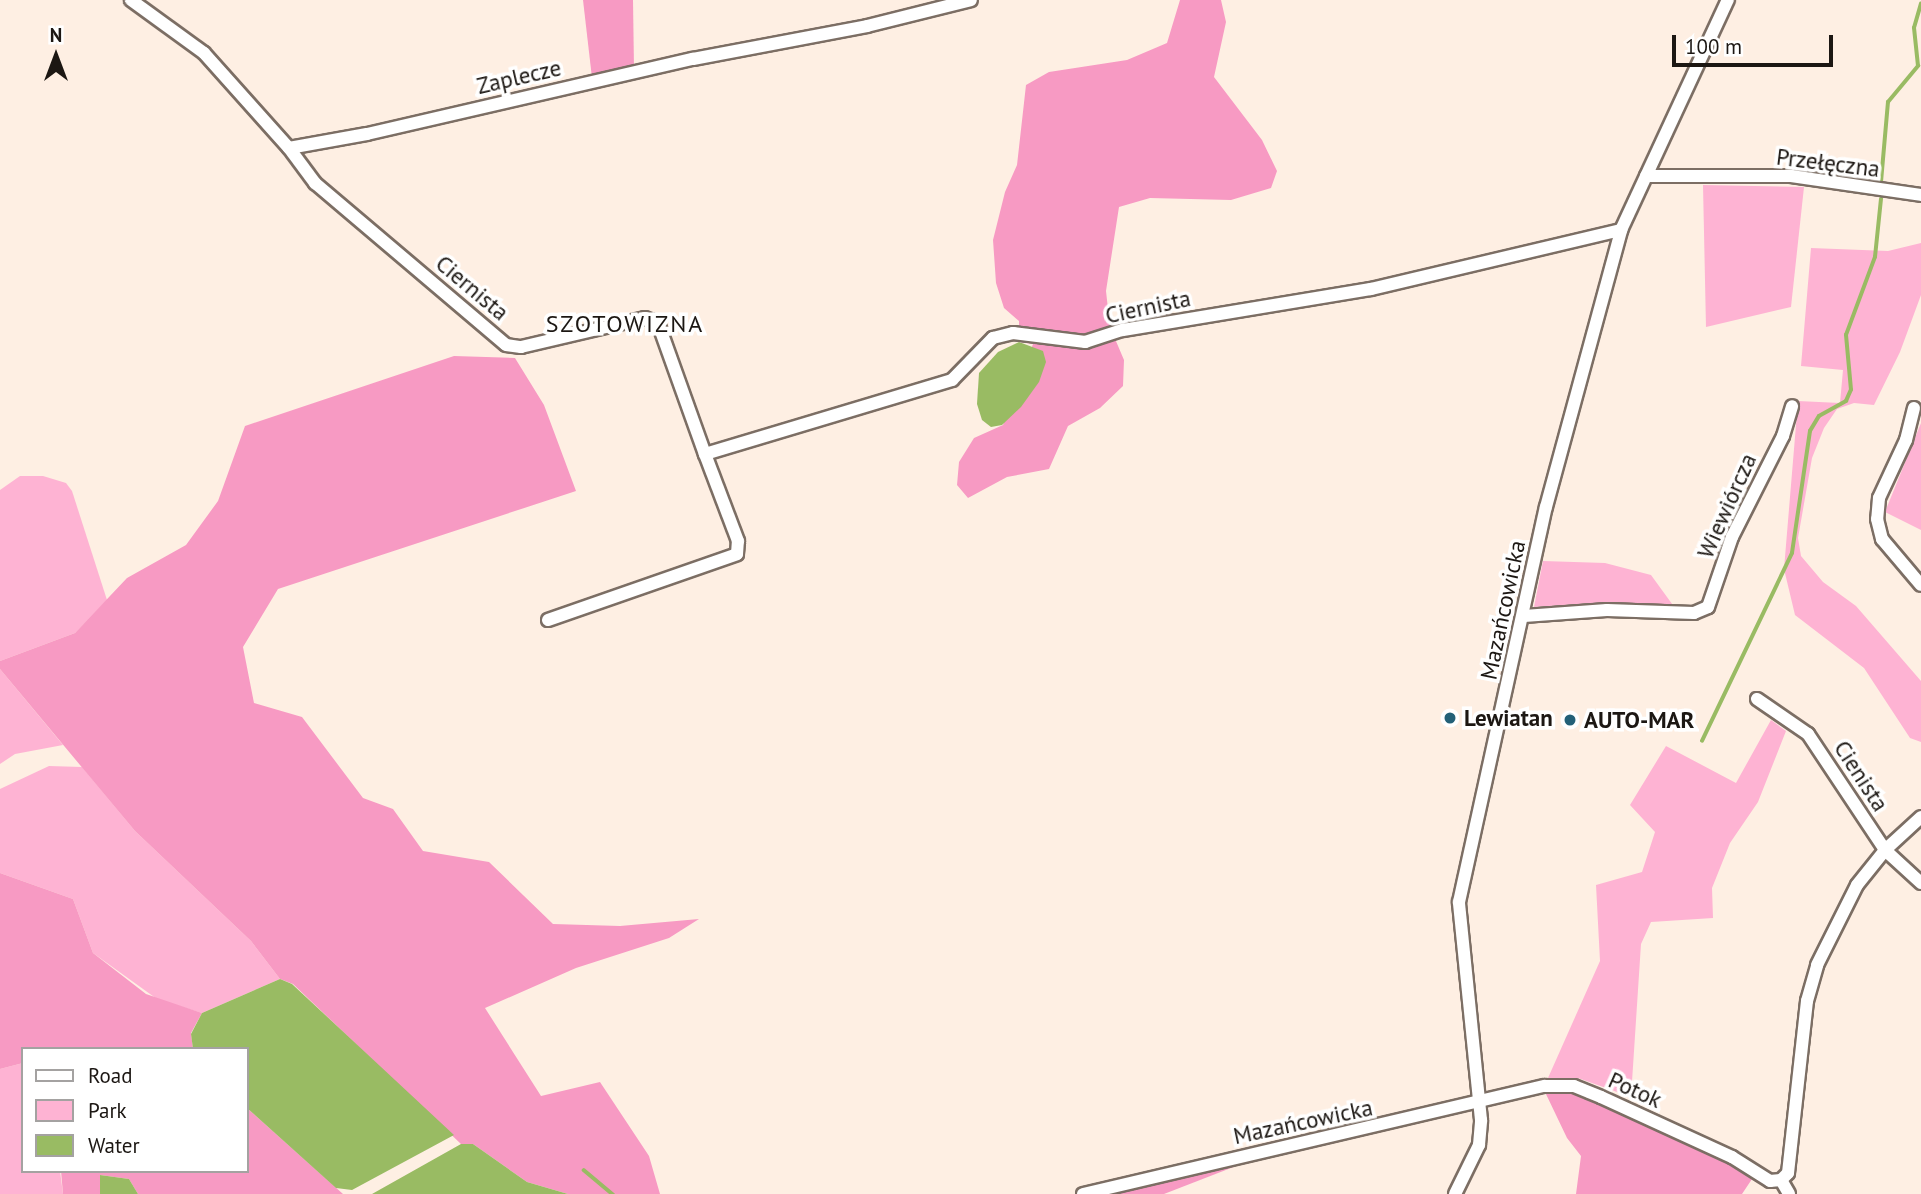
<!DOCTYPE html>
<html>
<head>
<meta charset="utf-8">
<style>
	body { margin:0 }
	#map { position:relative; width:1921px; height:1194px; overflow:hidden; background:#feefe3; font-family:"PT Sans",sans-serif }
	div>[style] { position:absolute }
	.green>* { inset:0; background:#feb3d3 }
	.forest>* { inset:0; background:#f79ac3 }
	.water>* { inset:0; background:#99bb63 }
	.stream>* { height:3.5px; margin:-1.75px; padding:0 1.75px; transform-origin:1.75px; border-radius:1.75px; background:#99bb63 }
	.roads { filter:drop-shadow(2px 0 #7c6e64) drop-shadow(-2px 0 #7c6e64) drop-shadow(0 2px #7c6e64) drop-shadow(0 -2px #7c6e64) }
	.street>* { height:12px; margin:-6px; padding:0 6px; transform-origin:6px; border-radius:6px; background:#fff }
	.dots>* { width:19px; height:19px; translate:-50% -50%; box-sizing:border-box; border:4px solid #fff; border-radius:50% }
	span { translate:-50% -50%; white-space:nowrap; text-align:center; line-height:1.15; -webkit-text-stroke:7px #fff; paint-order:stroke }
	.street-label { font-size:23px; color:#1c1713 }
	.poi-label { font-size:23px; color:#1c1713; font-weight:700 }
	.left { translate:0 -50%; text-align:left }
	.neighbourhood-label { font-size:24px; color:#1c1713; letter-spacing:2px }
	.legend { position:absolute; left:21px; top:1047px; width:228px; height:126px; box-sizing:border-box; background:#fff; border:2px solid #a4a2a1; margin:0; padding:9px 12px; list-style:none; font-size:21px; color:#1c1713 }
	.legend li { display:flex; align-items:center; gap:14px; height:35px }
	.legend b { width:35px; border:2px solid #a4a2a1 }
	.north { position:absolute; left:21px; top:21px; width:70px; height:70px; -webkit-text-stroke:5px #fff; paint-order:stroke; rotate:0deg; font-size:19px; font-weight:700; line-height:28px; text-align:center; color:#1c1713 }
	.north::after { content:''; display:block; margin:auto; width:24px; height:32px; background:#1c1713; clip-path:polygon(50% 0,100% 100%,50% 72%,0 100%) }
	.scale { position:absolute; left:1672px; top:35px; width:161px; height:32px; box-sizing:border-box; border:4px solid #1c1713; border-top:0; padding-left:9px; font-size:21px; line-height:24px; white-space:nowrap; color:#1c1713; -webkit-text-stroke:5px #fff; paint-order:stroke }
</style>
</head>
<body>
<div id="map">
	<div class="green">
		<div style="clip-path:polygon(1703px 185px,1804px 187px,1791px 307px,1706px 327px)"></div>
		<div style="clip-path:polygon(1921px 243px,1921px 295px,1900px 352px,1874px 405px,1854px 403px,1837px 409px,1824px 428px,1812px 458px,1798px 538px,1801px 556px,1823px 582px,1856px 606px,1921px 681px,1921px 742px,1910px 738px,1864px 668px,1795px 615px,1784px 569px,1798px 401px,1840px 403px,1843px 370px,1801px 366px,1811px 248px,1888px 251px)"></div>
		<div style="clip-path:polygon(1921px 423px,1921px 530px,1885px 512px)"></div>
		<div style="clip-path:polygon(20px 476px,43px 476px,66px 483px,72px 491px,107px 600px,75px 633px,0 661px,0 490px)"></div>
		<div style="clip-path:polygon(1543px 561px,1605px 563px,1651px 575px,1675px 608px,1609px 602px,1534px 607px)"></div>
		<div style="clip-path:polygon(0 669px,63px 745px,15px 754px,0 764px)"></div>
		<div style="clip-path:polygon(1771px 720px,1786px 731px,1758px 802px,1730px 843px,1712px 888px,1713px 918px,1651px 922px,1641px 944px,1631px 1097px,1578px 1078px,1548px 1078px,1600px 961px,1596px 885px,1642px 872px,1655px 832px,1630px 805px,1666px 746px,1736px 783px)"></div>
		<div style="clip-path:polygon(49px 766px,82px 767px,135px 831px,251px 941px,280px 979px,202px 1013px,157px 999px,93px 953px,73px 899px,0 873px,0 789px)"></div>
		<div style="clip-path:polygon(23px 1063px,23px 1171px,60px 1171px,63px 1194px,0 1194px,0 1069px)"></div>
	</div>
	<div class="forest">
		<div style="clip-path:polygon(583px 0,633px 0,634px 69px,592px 78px)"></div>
		<div style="clip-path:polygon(1180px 0,1221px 0,1226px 22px,1214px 77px,1262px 140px,1277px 171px,1271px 188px,1231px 200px,1150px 198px,1119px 207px,1106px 291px,1110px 327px,1124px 360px,1123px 386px,1100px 408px,1068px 426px,1049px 469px,1007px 477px,968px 498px,957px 485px,959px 462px,974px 438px,1003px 425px,1033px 344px,1019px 342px,1019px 321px,1004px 308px,996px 283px,993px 240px,1005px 192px,1017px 165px,1026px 85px,1049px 72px,1127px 60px,1167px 43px)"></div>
		<div style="clip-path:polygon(454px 356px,515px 358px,544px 405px,576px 491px,278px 589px,243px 647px,254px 703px,302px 717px,363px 798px,393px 809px,423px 851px,489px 862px,553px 924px,620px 926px,699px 919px,669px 938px,576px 968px,485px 1008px,541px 1096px,600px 1082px,649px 1156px,660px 1194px,568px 1194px,527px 1182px,473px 1144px,461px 1144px,293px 984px,280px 979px,251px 941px,135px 831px,0 669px,0 661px,75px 633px,127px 578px,186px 545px,218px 501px,245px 426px)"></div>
		<div style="clip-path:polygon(0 873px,73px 899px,93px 953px,146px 994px,202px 1013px,191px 1033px,193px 1049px,23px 1049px,23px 1063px,0 1069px)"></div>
		<div style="clip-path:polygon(1545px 1092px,1577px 1094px,1704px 1149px,1752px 1179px,1742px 1194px,1576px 1194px,1581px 1156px,1567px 1138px)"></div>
		<div style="clip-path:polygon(247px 1108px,343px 1194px,138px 1194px,129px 1179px,100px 1175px,100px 1194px,63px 1194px,61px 1171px,247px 1171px)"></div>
		<div style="clip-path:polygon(1249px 1161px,1164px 1194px,1108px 1194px)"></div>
	</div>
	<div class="water">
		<div style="clip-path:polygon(1019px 342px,1043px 351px,1046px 362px,1039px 382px,1021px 407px,1002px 425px,991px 427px,982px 420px,977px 404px,979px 373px,998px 352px)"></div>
		<div style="clip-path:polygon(280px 979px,292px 984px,454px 1135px,352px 1190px,336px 1188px,247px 1108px,247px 1049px,193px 1049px,191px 1034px,202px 1013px)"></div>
		<div style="clip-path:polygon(461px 1144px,473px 1144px,527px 1182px,568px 1194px,372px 1194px)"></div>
		<div style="clip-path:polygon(100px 1175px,129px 1179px,138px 1194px,100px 1194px)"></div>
	</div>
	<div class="stream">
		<div style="left:1881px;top:182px;width:80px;rotate:-85deg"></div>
		<div style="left:1888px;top:102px;width:47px;rotate:-50.2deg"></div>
		<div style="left:1918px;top:66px;width:38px;rotate:-96deg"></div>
		<div style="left:1914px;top:28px;width:25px;rotate:-74deg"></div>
		<div style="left:1702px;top:741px;width:208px;rotate:-64.4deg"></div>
		<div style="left:1792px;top:553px;width:123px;rotate:-81.6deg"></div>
		<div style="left:1810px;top:431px;width:17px;rotate:-59deg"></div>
		<div style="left:1819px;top:416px;width:31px;rotate:-29deg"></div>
		<div style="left:1846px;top:401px;width:12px;rotate:-66deg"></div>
		<div style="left:1851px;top:390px;width:55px;rotate:-95.2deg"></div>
		<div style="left:1846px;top:335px;width:83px;rotate:-69.6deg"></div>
		<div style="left:1875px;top:257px;width:58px;rotate:-84.1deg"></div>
		<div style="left:584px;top:1170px;width:38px;rotate:40deg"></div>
	</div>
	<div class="roads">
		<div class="street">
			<div style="left:131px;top:0;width:90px;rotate:36deg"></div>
			<div style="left:204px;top:53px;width:127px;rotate:48.2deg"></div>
			<div style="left:289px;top:148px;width:79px;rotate:-10.2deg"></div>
			<div style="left:367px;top:134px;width:335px;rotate:-13deg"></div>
			<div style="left:693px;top:59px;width:177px;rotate:-10.7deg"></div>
			<div style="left:867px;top:26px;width:107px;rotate:-14deg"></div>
			<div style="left:289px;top:148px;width:44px;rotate:53.4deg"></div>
			<div style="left:315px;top:183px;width:250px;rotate:40.3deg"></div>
			<div style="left:506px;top:345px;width:15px;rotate:8deg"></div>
			<div style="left:521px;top:347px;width:127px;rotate:-13.2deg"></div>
			<div style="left:645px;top:318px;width:14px;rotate:21deg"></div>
			<div style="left:658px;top:323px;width:139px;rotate:70.3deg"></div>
			<div style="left:1646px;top:176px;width:145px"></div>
			<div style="left:1791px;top:176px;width:131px;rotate:8.3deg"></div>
			<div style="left:1914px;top:408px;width:33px;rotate:104deg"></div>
			<div style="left:1906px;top:440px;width:64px;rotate:115deg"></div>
			<div style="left:1879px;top:498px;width:21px;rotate:95deg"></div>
			<div style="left:1877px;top:519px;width:21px;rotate:76deg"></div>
			<div style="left:1882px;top:539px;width:60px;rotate:49.7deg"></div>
			<div style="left:1524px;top:616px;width:83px;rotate:-4.1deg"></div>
			<div style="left:1607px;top:610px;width:87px;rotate:2deg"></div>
			<div style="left:1694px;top:613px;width:15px;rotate:-23deg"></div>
			<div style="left:1708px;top:607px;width:74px;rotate:-71.1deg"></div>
			<div style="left:1732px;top:537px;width:113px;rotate:-63.2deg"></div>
			<div style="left:1783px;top:436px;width:31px;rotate:-73deg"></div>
			<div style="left:548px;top:620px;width:200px;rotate:-19.2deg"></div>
			<div style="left:737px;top:554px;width:13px;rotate:-86deg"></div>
			<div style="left:738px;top:541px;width:93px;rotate:-110.8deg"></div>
			<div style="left:705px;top:454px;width:258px;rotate:-16.7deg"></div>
			<div style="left:952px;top:380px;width:59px;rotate:-45.7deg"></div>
			<div style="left:993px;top:338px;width:21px;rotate:-14deg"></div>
			<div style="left:1013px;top:333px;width:73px;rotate:7.1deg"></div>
			<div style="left:1085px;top:342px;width:40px;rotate:-18deg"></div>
			<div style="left:1123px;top:330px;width:251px;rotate:-9.4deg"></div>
			<div style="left:1371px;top:289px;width:257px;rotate:-13.3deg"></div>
			<div style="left:1757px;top:699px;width:62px;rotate:34.5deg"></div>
			<div style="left:1808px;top:734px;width:139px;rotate:56.4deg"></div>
			<div style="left:1885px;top:850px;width:49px;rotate:42.5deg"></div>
			<div style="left:1781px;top:1180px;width:10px;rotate:-45deg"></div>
			<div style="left:1788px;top:1173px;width:173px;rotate:-83.7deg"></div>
			<div style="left:1807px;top:1001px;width:37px;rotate:-74deg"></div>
			<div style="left:1817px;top:965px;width:89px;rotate:-63.4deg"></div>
			<div style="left:1857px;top:885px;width:45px;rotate:-51.3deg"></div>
			<div style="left:1885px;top:850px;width:49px;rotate:-42.5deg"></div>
			<div style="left:1781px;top:1180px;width:16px;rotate:60deg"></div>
			<div style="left:1083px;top:1194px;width:474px;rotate:-13.2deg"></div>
			<div style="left:1545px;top:1086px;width:29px"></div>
			<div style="left:1574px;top:1086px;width:29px;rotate:22deg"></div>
			<div style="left:1601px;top:1097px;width:144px;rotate:24.6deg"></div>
			<div style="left:1732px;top:1157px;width:45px;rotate:32.3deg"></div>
			<div style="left:1770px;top:1181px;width:11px;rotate:-5deg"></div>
			<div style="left:1455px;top:1194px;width:55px;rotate:-63.9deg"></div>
			<div style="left:1479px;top:1145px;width:25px;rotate:-85deg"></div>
			<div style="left:1481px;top:1120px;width:219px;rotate:-95.8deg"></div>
			<div style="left:1459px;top:902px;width:404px;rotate:-77.6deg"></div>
			<div style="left:1546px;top:507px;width:287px;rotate:-74.8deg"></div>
			<div style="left:1621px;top:230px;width:254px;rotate:-65.1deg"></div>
		</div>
	</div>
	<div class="dots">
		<div style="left:1450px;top:718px;background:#236077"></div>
		<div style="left:1570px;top:720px;background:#236077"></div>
	</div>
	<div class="street-label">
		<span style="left:519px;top:77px;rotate:-13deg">Zaplecze</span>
		<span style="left:1828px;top:163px;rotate:7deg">Przełęczna</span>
		<span style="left:472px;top:288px;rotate:40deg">Ciernista</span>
		<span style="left:1148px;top:307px;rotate:-12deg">Ciernista</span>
		<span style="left:1727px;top:506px;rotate:-66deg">Wiewiórcza</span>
		<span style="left:1503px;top:610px;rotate:-78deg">Mazańcowicka</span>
		<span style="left:1861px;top:776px;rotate:57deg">Cienista</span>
		<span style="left:1635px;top:1090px;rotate:24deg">Potok</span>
		<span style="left:1303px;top:1122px;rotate:-12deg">Mazańcowicka</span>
	</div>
	<div class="poi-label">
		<span class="left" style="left:1464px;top:718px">Lewiatan</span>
		<span class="left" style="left:1584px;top:720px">AUTO-MAR</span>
	</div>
	<div class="neighbourhood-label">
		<span style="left:625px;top:324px">SZOTOWIZNA</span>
	</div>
	<ul class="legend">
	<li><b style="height:9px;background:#fff"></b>Road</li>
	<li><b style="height:19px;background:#feb3d3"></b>Park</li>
	<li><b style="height:19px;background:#99bb63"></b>Water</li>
	</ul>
	<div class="north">N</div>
	<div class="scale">100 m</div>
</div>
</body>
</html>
